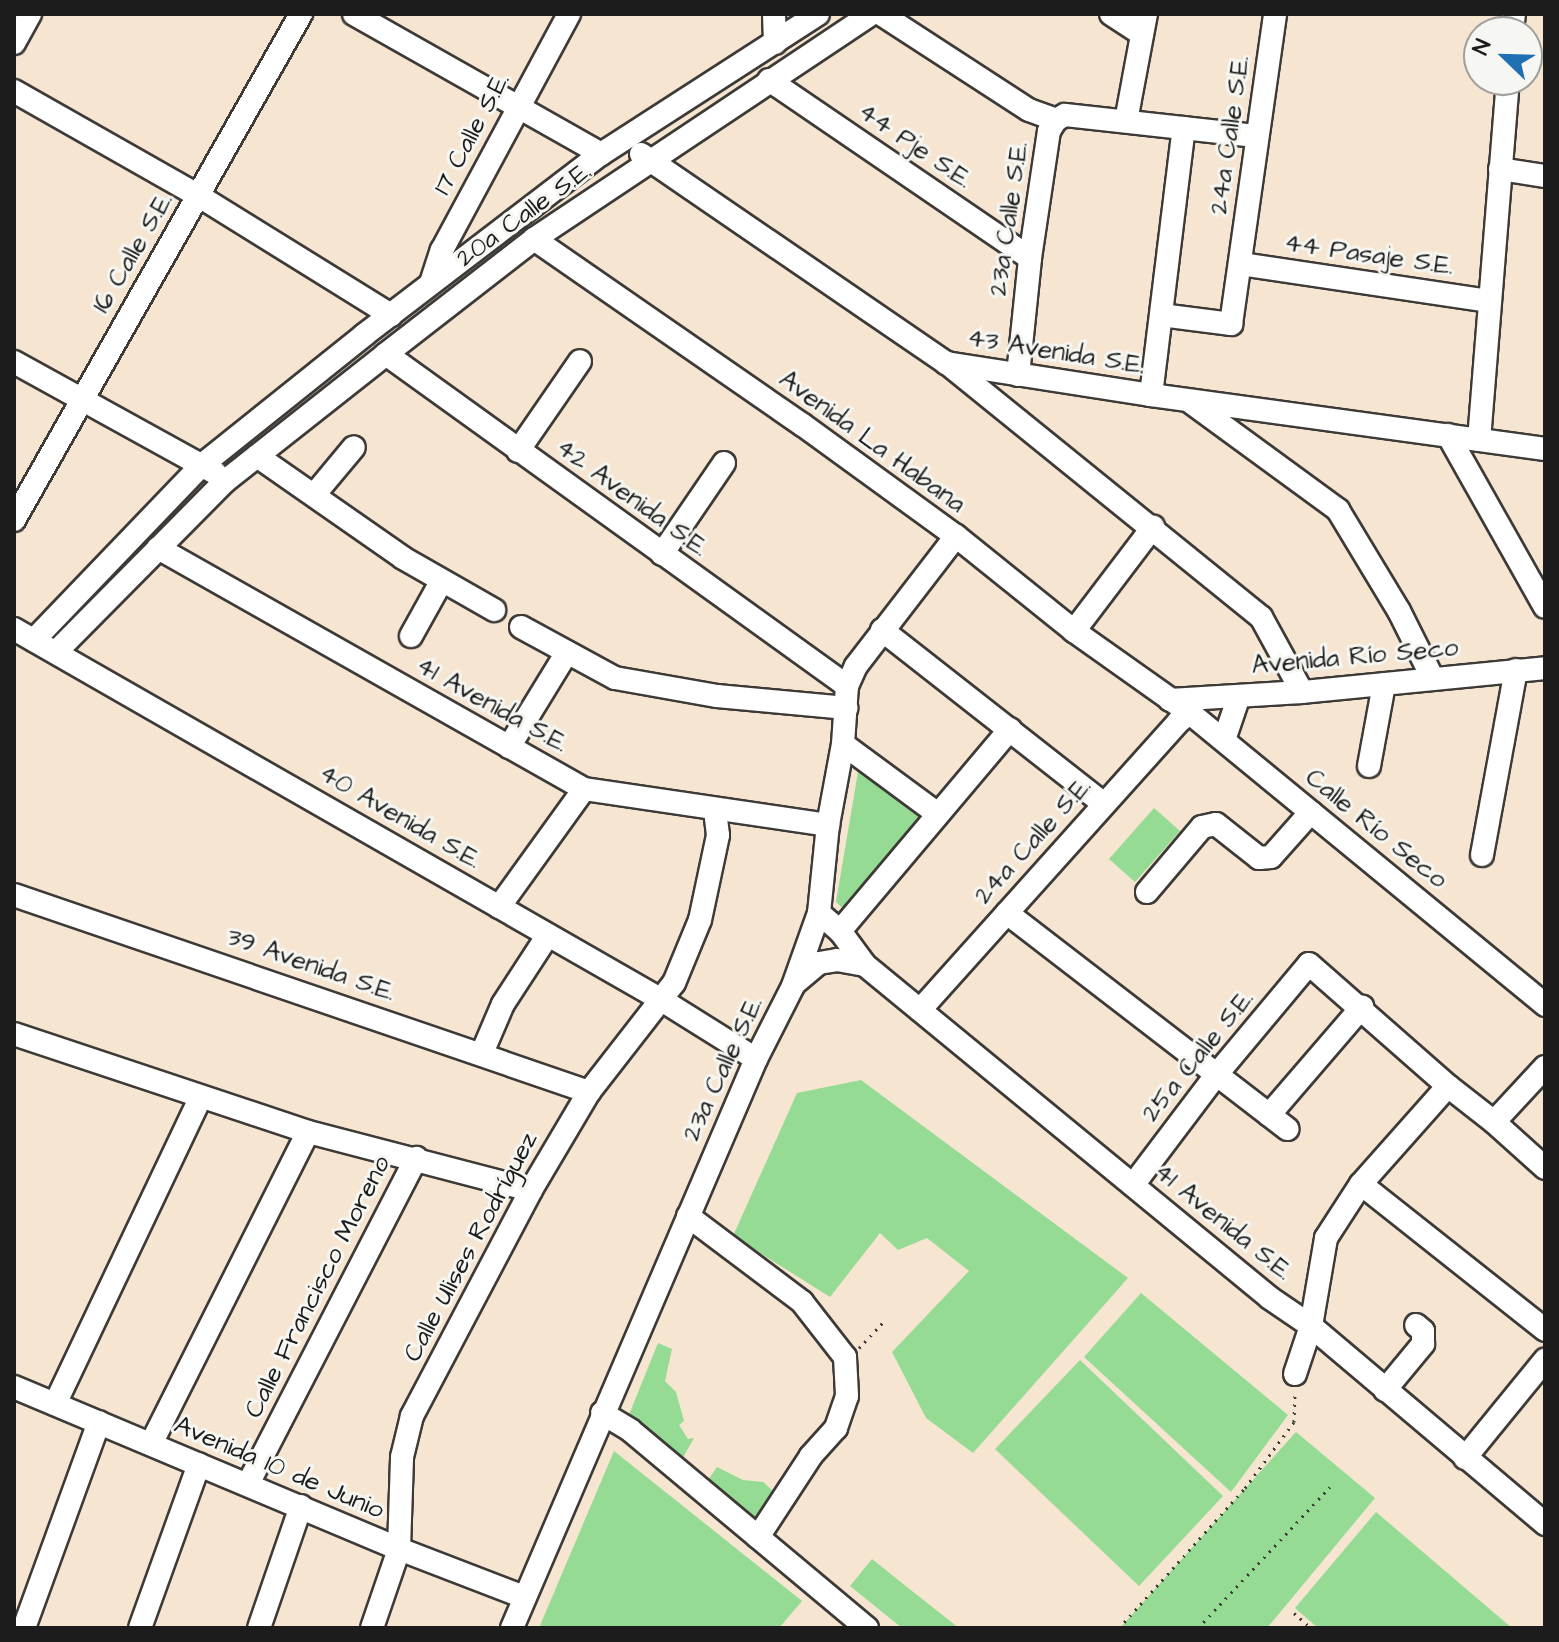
<!DOCTYPE html>
<html>
<head>
<meta charset="utf-8">
<style>
	body { margin:0 }
	#map { position:relative; width:1559px; height:1642px; overflow:hidden; background:#f5e5d1; font-family:"Architects Daughter",sans-serif }
	div>[style] { position:absolute }
	.green>* { inset:0; background:#95db94 }
	.path>* { height:3px; margin-top:-1.5px; transform-origin:0; background:repeating-linear-gradient(90deg,#3d3a37 0 2px,transparent 0 8px) }
	.roads { filter:drop-shadow(2px 0 #3d3a37) drop-shadow(-2px 0 #3d3a37) drop-shadow(0 2px #3d3a37) drop-shadow(0 -2px #3d3a37) }
	.minor>* { height:22px; margin:-11px; padding:0 11px; transform-origin:11px; border-radius:11px; background:#fff }
	span { translate:-50% -50%; white-space:nowrap; text-align:center; line-height:1.15; -webkit-text-stroke:6px #f6f6f2; paint-order:stroke }
	.street-label { font-size:26px; color:#1c1c1c }
	.frame { position:absolute; inset:0; border:16px solid #1c1c1c; pointer-events:none }
	.north { position:absolute; left:1463px; top:16px; width:80px; height:80px; box-sizing:border-box; background:#f6f6f2; border:2px solid #9f9f9c; border-radius:50%; rotate:293deg; font-size:22px; font-weight:700; line-height:32px; text-align:center; color:#1c1c1c }
	.north::after { content:''; display:block; margin:auto; width:28px; height:36px; background:#1f6fb2; clip-path:polygon(50% 0,100% 100%,50% 72%,0 100%) }
</style>
</head>
<body>
<div id="map">
	<div class="green">
		<div style="clip-path:polygon(859px 766px,921px 816px,846px 911px,836px 902px)"></div>
		<div style="clip-path:polygon(1154px 808px,1180px 831px,1135px 882px,1109px 859px)"></div>
		<div style="clip-path:polygon(861px 1080px,1128px 1278px,973px 1453px,926px 1418px,892px 1352px,969px 1271px,927px 1238px,898px 1250px,880px 1233px,830px 1297px,733px 1236px,797px 1093px)"></div>
		<div style="clip-path:polygon(1141px 1293px,1288px 1415px,1231px 1492px,1084px 1357px)"></div>
		<div style="clip-path:polygon(658px 1343px,672px 1349px,665px 1381px,676px 1392px,684px 1421px,679px 1425px,688px 1439px,694px 1438px,681px 1461px,624px 1427px)"></div>
		<div style="clip-path:polygon(1080px 1360px,1223px 1496px,1139px 1586px,995px 1449px)"></div>
		<div style="clip-path:polygon(1296px 1432px,1375px 1498px,1267px 1628px,1120px 1628px)"></div>
		<div style="clip-path:polygon(614px 1451px,802px 1601px,779px 1628px,539px 1628px)"></div>
		<div style="clip-path:polygon(717px 1467px,743px 1480px,763px 1482px,773px 1491px,776px 1500px,755px 1530px,704px 1486px)"></div>
		<div style="clip-path:polygon(1376px 1512px,1512px 1628px,1318px 1628px,1295px 1608px)"></div>
		<div style="clip-path:polygon(872px 1559px,912px 1591px,959px 1628px,902px 1628px,850px 1586px)"></div>
	</div>
	<div class="path">
		<div style="left:859px;top:1348px;width:35px;rotate:-47deg"></div>
		<div style="left:1294px;top:1613px;width:23px;rotate:41deg"></div>
		<div style="left:1119px;top:1628px;width:188px;rotate:-48deg"></div>
		<div style="left:1245px;top:1488px;width:82px;rotate:-53.4deg"></div>
		<div style="left:1294px;top:1422px;width:28px;rotate:-88deg"></div>
		<div style="left:1198px;top:1628px;width:193px;rotate:-46.9deg"></div>
	</div>
	<div class="roads">
		<div class="minor">
			<div style="left:354px;top:14px;width:284px;rotate:29.5deg"></div>
			<div style="left:774px;top:14px;width:29px;rotate:88deg"></div>
			<div style="left:881px;top:14px;width:176px;rotate:33deg"></div>
			<div style="left:1029px;top:110px;width:29px;rotate:20deg"></div>
			<div style="left:1056px;top:120px;width:10px;rotate:-29deg"></div>
			<div style="left:1065px;top:115px;width:192px;rotate:6.3deg"></div>
			<div style="left:1111px;top:14px;width:37px;rotate:33deg"></div>
			<div style="left:1512px;top:32px;width:18px;rotate:-84deg"></div>
			<div style="left:14px;top:43px;width:33px;rotate:-61deg"></div>
			<div style="left:769px;top:80px;width:316px;rotate:34.3deg"></div>
			<div style="left:14px;top:91px;width:213px;rotate:29.6deg"></div>
			<div style="left:199px;top:196px;width:226px;rotate:31.8deg"></div>
			<div style="left:1126px;top:121px;width:109px;rotate:-79.4deg"></div>
			<div style="left:641px;top:154px;width:370px;rotate:34.4deg"></div>
			<div style="left:946px;top:363px;width:207px;rotate:8.9deg"></div>
			<div style="left:1151px;top:395px;width:398px;rotate:7.8deg"></div>
			<div style="left:1500px;top:169px;width:46px;rotate:8.8deg"></div>
			<div style="left:534px;top:239px;width:327px;rotate:34.7deg"></div>
			<div style="left:803px;top:425px;width:189px;rotate:36deg"></div>
			<div style="left:956px;top:536px;width:151px;rotate:38.8deg"></div>
			<div style="left:1074px;top:631px;width:142px;rotate:35.3deg"></div>
			<div style="left:1190px;top:713px;width:460px;rotate:39.4deg"></div>
			<div style="left:1241px;top:264px;width:250px;rotate:8.5deg"></div>
			<div style="left:431px;top:283px;width:35px;rotate:-72deg"></div>
			<div style="left:442px;top:250px;width:268px;rotate:-61.7deg"></div>
			<div style="left:1161px;top:315px;width:71px;rotate:7.3deg"></div>
			<div style="left:1231px;top:324px;width:313px;rotate:-81.9deg"></div>
			<div style="left:386px;top:354px;width:568px;rotate:35.76deg"></div>
			<div style="left:14px;top:362px;width:230px;rotate:28.9deg"></div>
			<div style="left:947px;top:363px;width:404px;rotate:39deg"></div>
			<div style="left:1261px;top:617px;width:85px;rotate:61.3deg"></div>
			<div style="left:1018px;top:375px;width:118px;rotate:-84.1deg"></div>
			<div style="left:1030px;top:258px;width:128px;rotate:-81.5deg"></div>
			<div style="left:1049px;top:131px;width:13px;rotate:-58deg"></div>
			<div style="left:1151px;top:395px;width:269px;rotate:-83deg"></div>
			<div style="left:1192px;top:403px;width:181px;rotate:36.2deg"></div>
			<div style="left:1338px;top:510px;width:118px;rotate:58.9deg"></div>
			<div style="left:1399px;top:611px;width:76px;rotate:63.4deg"></div>
			<div style="left:1448px;top:435px;width:197px;rotate:60.6deg"></div>
			<div style="left:1479px;top:440px;width:361px;rotate:-85.4deg"></div>
			<div style="left:518px;top:451px;width:109px;rotate:-55.4deg"></div>
			<div style="left:257px;top:456px;width:178px;rotate:34.9deg"></div>
			<div style="left:403px;top:558px;width:105px;rotate:29.7deg"></div>
			<div style="left:314px;top:495px;width:62px;rotate:-50.2deg"></div>
			<div style="left:14px;top:520px;width:582px;rotate:-60.44deg"></div>
			<div style="left:158px;top:548px;width:489px;rotate:29.5deg"></div>
			<div style="left:584px;top:789px;width:247px;rotate:8.4deg"></div>
			<div style="left:662px;top:554px;width:110px;rotate:-55.7deg"></div>
			<div style="left:521px;top:627px;width:107px;rotate:28.5deg"></div>
			<div style="left:615px;top:678px;width:104px;rotate:10deg"></div>
			<div style="left:717px;top:696px;width:130px;rotate:5.3deg"></div>
			<div style="left:14px;top:629px;width:744px;rotate:29.8deg"></div>
			<div style="left:660px;top:999px;width:113px;rotate:32deg"></div>
			<div style="left:882px;top:630px;width:282px;rotate:38.1deg"></div>
			<div style="left:1074px;top:631px;width:131px;rotate:-52.8deg"></div>
			<div style="left:411px;top:636px;width:62px;rotate:-60.9deg"></div>
			<div style="left:34px;top:640px;width:243px;rotate:-46.2deg"></div>
			<div style="left:202px;top:465px;width:208px;rotate:-38.7deg"></div>
			<div style="left:364px;top:335px;width:298px;rotate:-37.4deg"></div>
			<div style="left:601px;top:154px;width:258px;rotate:-32.8deg"></div>
			<div style="left:56px;top:652px;width:239px;rotate:-45.3deg"></div>
			<div style="left:224px;top:482px;width:206px;rotate:-38.3deg"></div>
			<div style="left:386px;top:354px;width:187px;rotate:-37.8deg"></div>
			<div style="left:534px;top:239px;width:405px;rotate:-33.7deg"></div>
			<div style="left:1170px;top:700px;width:132px;rotate:-3.5deg"></div>
			<div style="left:1302px;top:692px;width:244px;rotate:-5.6deg"></div>
			<div style="left:1224px;top:740px;width:46px;rotate:-71.2deg"></div>
			<div style="left:843px;top:744px;width:118px;rotate:36.4deg"></div>
			<div style="left:509px;top:747px;width:109px;rotate:-58.5deg"></div>
			<div style="left:1369px;top:766px;width:83px;rotate:-79.6deg"></div>
			<div style="left:1482px;top:855px;width:188px;rotate:-79.6deg"></div>
			<div style="left:1147px;top:892px;width:85px;rotate:-49.8deg"></div>
			<div style="left:1202px;top:827px;width:14px;rotate:-12deg"></div>
			<div style="left:1216px;top:824px;width:55px;rotate:38.3deg"></div>
			<div style="left:1259px;top:858px;width:12px;rotate:-5deg"></div>
			<div style="left:1271px;top:857px;width:60px;rotate:-48.4deg"></div>
			<div style="left:14px;top:895px;width:608px;rotate:18.91deg"></div>
			<div style="left:499px;top:907px;width:145px;rotate:-54.2deg"></div>
			<div style="left:819px;top:913px;width:28px;rotate:41deg"></div>
			<div style="left:840px;top:931px;width:42px;rotate:53.7deg"></div>
			<div style="left:865px;top:965px;width:524px;rotate:39.43deg"></div>
			<div style="left:1270px;top:1298px;width:50px;rotate:34.3deg"></div>
			<div style="left:1311px;top:1326px;width:307px;rotate:40.2deg"></div>
			<div style="left:1007px;top:913px;width:354px;rotate:37.6deg"></div>
			<div style="left:840px;top:931px;width:264px;rotate:-49.9deg"></div>
			<div style="left:795px;top:983px;width:31px;rotate:-40deg"></div>
			<div style="left:819px;top:963px;width:18px;rotate:-9deg"></div>
			<div style="left:837px;top:960px;width:28px;rotate:10deg"></div>
			<div style="left:920px;top:1010px;width:388px;rotate:-48.1deg"></div>
			<div style="left:1179px;top:721px;width:14px;rotate:-36deg"></div>
			<div style="left:14px;top:1034px;width:310px;rotate:18.4deg"></div>
			<div style="left:308px;top:1132px;width:230px;rotate:14.6deg"></div>
			<div style="left:482px;top:1053px;width:53px;rotate:-66.8deg"></div>
			<div style="left:503px;top:1004px;width:82px;rotate:-56.9deg"></div>
			<div style="left:1269px;top:1115px;width:143px;rotate:-49.3deg"></div>
			<div style="left:1494px;top:1122px;width:69px;rotate:42deg"></div>
			<div style="left:1361px;top:1184px;width:235px;rotate:38.4deg"></div>
			<div style="left:1133px;top:1185px;width:139px;rotate:-52.9deg"></div>
			<div style="left:1217px;top:1074px;width:143px;rotate:-50.1deg"></div>
			<div style="left:1309px;top:964px;width:185px;rotate:41.3deg"></div>
			<div style="left:688px;top:1216px;width:143px;rotate:37deg"></div>
			<div style="left:802px;top:1302px;width:70px;rotate:52deg"></div>
			<div style="left:845px;top:1357px;width:39px;rotate:87deg"></div>
			<div style="left:847px;top:1396px;width:34px;rotate:109deg"></div>
			<div style="left:836px;top:1428px;width:38px;rotate:132deg"></div>
			<div style="left:811px;top:1456px;width:97px;rotate:123.2deg"></div>
			<div style="left:1295px;top:1374px;width:51px;rotate:-71.6deg"></div>
			<div style="left:1311px;top:1326px;width:89px;rotate:-80.3deg"></div>
			<div style="left:1326px;top:1238px;width:64px;rotate:-57.1deg"></div>
			<div style="left:1361px;top:1184px;width:131px;rotate:-48.4deg"></div>
			<div style="left:1448px;top:1086px;width:58px;rotate:38deg"></div>
			<div style="left:1494px;top:1122px;width:75px;rotate:-47.2deg"></div>
			<div style="left:14px;top:1387px;width:418px;rotate:22.8deg"></div>
			<div style="left:399px;top:1549px;width:134px;rotate:21deg"></div>
			<div style="left:1385px;top:1390px;width:60px;rotate:-50.4deg"></div>
			<div style="left:1423px;top:1344px;width:13px;rotate:-90deg"></div>
			<div style="left:1423px;top:1331px;width:9px;rotate:-139deg"></div>
			<div style="left:55px;top:1404px;width:339px;rotate:-64.6deg"></div>
			<div style="left:602px;top:1413px;width:33px;rotate:31deg"></div>
			<div style="left:630px;top:1430px;width:309px;rotate:39.9deg"></div>
			<div style="left:151px;top:1444px;width:349px;rotate:-63.3deg"></div>
			<div style="left:1465px;top:1458px;width:127px;rotate:-50.8deg"></div>
			<div style="left:248px;top:1484px;width:367px;rotate:-62.7deg"></div>
			<div style="left:24px;top:1628px;width:219px;rotate:-70deg"></div>
			<div style="left:140px;top:1628px;width:174px;rotate:-70.2deg"></div>
			<div style="left:259px;top:1628px;width:129px;rotate:-71deg"></div>
			<div style="left:372px;top:1628px;width:83px;rotate:-71.1deg"></div>
			<div style="left:399px;top:1549px;width:92px;rotate:-88.1deg"></div>
			<div style="left:402px;top:1457px;width:42px;rotate:-76.3deg"></div>
			<div style="left:412px;top:1416px;width:255px;rotate:-62.2deg"></div>
			<div style="left:531px;top:1190px;width:114px;rotate:-59.4deg"></div>
			<div style="left:589px;top:1092px;width:138px;rotate:-52.1deg"></div>
			<div style="left:674px;top:983px;width:68px;rotate:-67.6deg"></div>
			<div style="left:700px;top:920px;width:87px;rotate:-78deg"></div>
			<div style="left:718px;top:835px;width:25px;rotate:-97deg"></div>
			<div style="left:512px;top:1628px;width:619px;rotate:-66.79deg"></div>
			<div style="left:756px;top:1059px;width:82px;rotate:-63.1deg"></div>
			<div style="left:793px;top:986px;width:77px;rotate:-70.4deg"></div>
			<div style="left:819px;top:913px;width:88px;rotate:-84.2deg"></div>
			<div style="left:828px;top:825px;width:82px;rotate:-79.5deg"></div>
			<div style="left:843px;top:744px;width:58px;rotate:-86.1deg"></div>
			<div style="left:847px;top:686px;width:22px;rotate:-66deg"></div>
			<div style="left:856px;top:666px;width:164px;rotate:-52.4deg"></div>
		</div>
	</div>
	<div class="street-label">
		<span style="left:472px;top:134px;rotate:-62deg">17 Calle S.E.</span>
		<span style="left:1230px;top:135px;rotate:-82deg">24a Calle S.E.</span>
		<span style="left:915px;top:146px;rotate:34deg">44 Pje S.E.</span>
		<span style="left:524px;top:215px;rotate:-36deg">20a Calle S.E.</span>
		<span style="left:1009px;top:219px;rotate:-82deg">23a Calle S.E.</span>
		<span style="left:133px;top:253px;rotate:-60deg">16 Calle S.E.</span>
		<span style="left:1369px;top:255px;rotate:8deg">44 Pasaje S.E.</span>
		<span style="left:1056px;top:352px;rotate:9deg">43 Avenida S.E.</span>
		<span style="left:872px;top:442px;rotate:36deg">Avenida La Habana</span>
		<span style="left:632px;top:498px;rotate:36deg">42 Avenida S.E.</span>
		<span style="left:1355px;top:657px;rotate:-5deg">Avenida Río Seco</span>
		<span style="left:492px;top:705px;rotate:29deg">41 Avenida S.E.</span>
		<span style="left:400px;top:817px;rotate:30deg">40 Avenida S.E.</span>
		<span style="left:1376px;top:829px;rotate:39deg">Calle Río Seco</span>
		<span style="left:1033px;top:841px;rotate:-48deg">24a Calle S.E.</span>
		<span style="left:311px;top:965px;rotate:19deg">39 Avenida S.E.</span>
		<span style="left:1198px;top:1056px;rotate:-51deg">25a Calle S.E.</span>
		<span style="left:723px;top:1069px;rotate:-65deg">23a Calle S.E.</span>
		<span style="left:1223px;top:1222px;rotate:39deg">41 Avenida S.E.</span>
		<span style="left:471px;top:1247px;rotate:-62deg">Calle Ulises Rodríguez</span>
		<span style="left:318px;top:1287px;rotate:-63deg">Calle Francisco Moreno</span>
		<span style="left:279px;top:1468px;rotate:23deg">Avenida 10 de Junio</span>
	</div>
	<div class="frame"></div>
	<div class="north">N</div>
</div>
</body>
</html>
